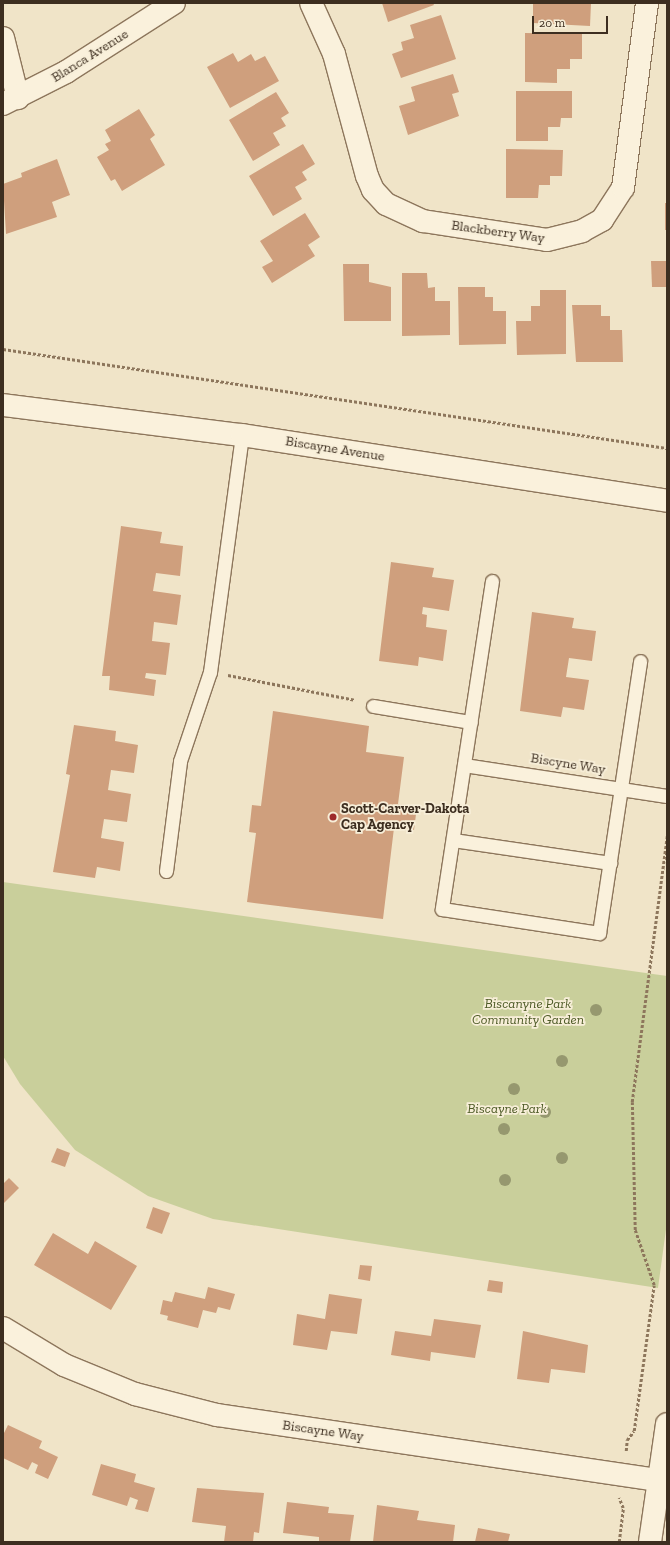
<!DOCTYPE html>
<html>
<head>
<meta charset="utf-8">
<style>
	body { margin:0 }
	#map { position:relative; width:670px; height:1545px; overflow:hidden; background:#f0e4c8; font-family:"Zilla Slab",serif }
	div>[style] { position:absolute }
	.green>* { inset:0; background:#c9cf9b }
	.building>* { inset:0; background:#cf9f7d }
	.path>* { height:2.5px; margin-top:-1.25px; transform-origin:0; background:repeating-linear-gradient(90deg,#8d765c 0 3px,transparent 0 5px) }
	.roads { filter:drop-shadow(1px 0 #8d765c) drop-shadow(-1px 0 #8d765c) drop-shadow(0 1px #8d765c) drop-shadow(0 -1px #8d765c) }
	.lane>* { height:13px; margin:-6.5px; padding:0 6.5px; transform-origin:6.5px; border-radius:6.5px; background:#faf1dc }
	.street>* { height:22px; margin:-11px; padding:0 11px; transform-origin:11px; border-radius:11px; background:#faf1dc }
	.secondary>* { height:22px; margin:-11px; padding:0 11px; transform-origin:11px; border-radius:11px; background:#faf1dc }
	.trees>* { width:12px; height:12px; margin:-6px; border-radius:50%; background:#96986f }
	.dots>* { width:11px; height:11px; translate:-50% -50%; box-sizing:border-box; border:2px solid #f7eed8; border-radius:50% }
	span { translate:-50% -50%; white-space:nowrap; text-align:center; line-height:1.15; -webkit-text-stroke:3.5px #f7eed8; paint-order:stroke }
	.street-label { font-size:14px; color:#3d2e20 }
	.poi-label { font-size:14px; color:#3d2e20; font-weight:700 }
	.left { translate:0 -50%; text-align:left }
	.park-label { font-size:14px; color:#4d5a26; font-style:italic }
	.frame { position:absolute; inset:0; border:4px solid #3d2e20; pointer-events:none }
	.scale { position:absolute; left:532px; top:16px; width:76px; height:18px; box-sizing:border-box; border:2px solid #3d2e20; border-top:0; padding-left:5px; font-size:12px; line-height:14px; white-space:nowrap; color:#3d2e20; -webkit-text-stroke:3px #f7eed8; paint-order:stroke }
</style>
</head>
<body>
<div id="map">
	<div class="green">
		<div style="clip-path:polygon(3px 882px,667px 976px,667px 1222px,658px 1288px,213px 1219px,148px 1196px,75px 1150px,20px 1084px,3px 1056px)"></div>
	</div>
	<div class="building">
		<div style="clip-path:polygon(382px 3px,433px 3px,434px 5px,388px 22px)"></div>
		<div style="clip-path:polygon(533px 3px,591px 3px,590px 26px,533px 23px)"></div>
		<div style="clip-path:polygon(441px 15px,456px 59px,401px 78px,392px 54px,403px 50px,401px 42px,414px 38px,410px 25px)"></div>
		<div style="clip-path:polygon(525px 33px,582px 34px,582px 59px,570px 59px,570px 69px,557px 69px,557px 83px,525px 82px)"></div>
		<div style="clip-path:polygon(233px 53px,238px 62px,251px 54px,255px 61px,265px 56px,279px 81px,230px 108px,207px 67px)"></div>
		<div style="clip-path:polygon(453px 74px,459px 92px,452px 94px,459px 116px,408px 135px,399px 106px,415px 101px,411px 87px)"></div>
		<div style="clip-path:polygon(516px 91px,572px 91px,572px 118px,561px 118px,560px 127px,548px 127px,548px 141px,516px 141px)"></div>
		<div style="clip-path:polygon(276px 92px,289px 113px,281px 118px,286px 126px,273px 133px,280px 145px,253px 161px,229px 120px)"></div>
		<div style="clip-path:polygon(139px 109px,155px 135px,150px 139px,165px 165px,122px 191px,115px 179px,111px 181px,97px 157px,109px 150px,105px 144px,111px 141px,105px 130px)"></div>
		<div style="clip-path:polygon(303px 144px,315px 164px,302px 172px,307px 180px,295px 187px,302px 199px,273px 216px,249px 176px)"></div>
		<div style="clip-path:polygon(506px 149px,563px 150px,562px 176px,550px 176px,550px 185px,539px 185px,538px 198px,506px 198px)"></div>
		<div style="clip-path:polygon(57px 159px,70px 195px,52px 202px,57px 217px,6px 234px,3px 184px,22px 177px,21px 173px)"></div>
		<div style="clip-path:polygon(665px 203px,667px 203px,667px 230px,665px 230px)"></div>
		<div style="clip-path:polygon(305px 213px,320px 237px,308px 245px,315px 256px,272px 283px,262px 267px,273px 261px,260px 241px)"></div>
		<div style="clip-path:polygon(651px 261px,667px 261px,667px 287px,652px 287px)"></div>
		<div style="clip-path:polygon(343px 264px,369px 264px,369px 282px,391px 287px,391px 321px,344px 321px)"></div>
		<div style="clip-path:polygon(402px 273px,427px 273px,428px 288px,435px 287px,435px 301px,450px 301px,450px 335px,402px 336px)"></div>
		<div style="clip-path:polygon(458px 287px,485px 287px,485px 297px,493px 297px,493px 311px,506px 311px,506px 344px,459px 345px)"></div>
		<div style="clip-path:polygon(540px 290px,566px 290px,566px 354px,517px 355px,516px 321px,531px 321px,531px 306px,540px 306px)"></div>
		<div style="clip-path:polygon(572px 305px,601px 305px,601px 316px,610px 316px,610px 330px,622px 330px,623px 362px,576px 362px)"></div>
		<div style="clip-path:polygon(121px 526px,162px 532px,160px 543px,183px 546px,180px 576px,156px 573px,153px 591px,181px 595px,177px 625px,154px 622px,152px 641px,170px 643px,166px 675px,146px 673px,145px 678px,156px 680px,154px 696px,109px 690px,110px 676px,102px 676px)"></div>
		<div style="clip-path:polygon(391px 562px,434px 568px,432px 577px,454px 580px,449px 611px,423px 607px,422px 614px,427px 615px,426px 627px,447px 630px,443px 661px,419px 657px,418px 666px,379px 661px)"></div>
		<div style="clip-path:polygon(532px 612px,574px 618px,572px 628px,596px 631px,592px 661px,569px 658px,566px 677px,589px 680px,584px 710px,563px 707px,561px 717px,520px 711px)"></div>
		<div style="clip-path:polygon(273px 711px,369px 726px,366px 752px,404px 757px,398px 804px,417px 806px,414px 830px,394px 828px,383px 919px,247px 902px,256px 833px,249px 832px,252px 805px,261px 806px)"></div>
		<div style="clip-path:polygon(74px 725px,116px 731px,115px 741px,138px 745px,134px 773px,111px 770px,108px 790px,131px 794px,127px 822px,104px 819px,101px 838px,124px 842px,120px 871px,97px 867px,95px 878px,53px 872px,70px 775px,66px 774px)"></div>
		<div style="clip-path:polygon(57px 1148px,70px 1153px,65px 1167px,51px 1162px)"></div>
		<div style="clip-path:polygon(9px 1178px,19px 1188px,3px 1204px,3px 1184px)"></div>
		<div style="clip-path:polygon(153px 1207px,170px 1213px,162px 1234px,146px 1228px)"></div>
		<div style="clip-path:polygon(53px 1233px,88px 1254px,95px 1241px,137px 1266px,111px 1310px,34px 1265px)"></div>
		<div style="clip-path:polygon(360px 1265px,372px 1266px,370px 1281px,358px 1279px)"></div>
		<div style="clip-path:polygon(489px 1280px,503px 1282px,502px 1293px,487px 1291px)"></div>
		<div style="clip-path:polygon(208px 1287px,235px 1294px,230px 1310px,218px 1307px,216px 1313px,203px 1310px,198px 1328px,167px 1320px,168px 1316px,160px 1314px,163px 1300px,172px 1302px,175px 1292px,205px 1299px)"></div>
		<div style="clip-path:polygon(329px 1294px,362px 1299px,357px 1334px,331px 1331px,327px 1350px,293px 1345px,297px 1314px,325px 1319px)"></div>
		<div style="clip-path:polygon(434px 1319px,481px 1325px,475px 1358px,431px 1352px,430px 1361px,391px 1355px,395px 1331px,431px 1336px)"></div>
		<div style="clip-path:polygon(523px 1331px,588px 1345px,585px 1373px,551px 1369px,549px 1383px,517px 1379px)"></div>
		<div style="clip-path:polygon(8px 1425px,42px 1441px,39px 1448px,58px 1457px,48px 1479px,35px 1473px,38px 1465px,32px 1462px,28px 1470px,3px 1458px,3px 1435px)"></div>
		<div style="clip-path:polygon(101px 1464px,136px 1474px,134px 1482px,155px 1488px,148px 1512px,135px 1509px,138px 1500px,130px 1497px,127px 1506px,92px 1495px)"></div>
		<div style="clip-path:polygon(197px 1488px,264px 1493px,259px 1533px,254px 1532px,253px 1542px,224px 1542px,226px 1526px,192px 1522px)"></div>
		<div style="clip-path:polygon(287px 1502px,329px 1507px,328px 1513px,354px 1515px,350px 1542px,319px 1542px,319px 1537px,283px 1533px)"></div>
		<div style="clip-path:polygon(377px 1505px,419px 1511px,417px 1520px,455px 1525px,453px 1542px,373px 1542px)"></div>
		<div style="clip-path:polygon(478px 1528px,510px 1534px,508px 1542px,475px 1542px)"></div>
	</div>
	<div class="path">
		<div style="left:3px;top:349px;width:671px;rotate:8.48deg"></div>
		<div style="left:228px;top:675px;width:129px;rotate:11.1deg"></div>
		<div style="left:626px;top:1451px;width:11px;rotate:-85deg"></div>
		<div style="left:627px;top:1440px;width:11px;rotate:-52deg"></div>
		<div style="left:634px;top:1431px;width:147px;rotate:-82.2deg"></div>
		<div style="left:654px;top:1285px;width:58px;rotate:-109.1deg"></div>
		<div style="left:635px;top:1230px;width:128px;rotate:-91.3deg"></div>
		<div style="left:632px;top:1102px;width:269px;rotate:-82.5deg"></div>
		<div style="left:619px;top:1542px;width:34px;rotate:-83deg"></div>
		<div style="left:623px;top:1508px;width:11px;rotate:-112deg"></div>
	</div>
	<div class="roads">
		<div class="lane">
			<div style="left:492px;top:581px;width:332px;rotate:98.7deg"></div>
			<div style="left:442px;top:909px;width:159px;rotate:8.7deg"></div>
			<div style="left:599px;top:933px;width:275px;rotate:-81.4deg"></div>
			<div style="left:373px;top:706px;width:99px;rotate:9.3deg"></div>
			<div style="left:464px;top:765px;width:205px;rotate:8.7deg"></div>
			<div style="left:453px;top:840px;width:159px;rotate:8.3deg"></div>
			<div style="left:166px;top:871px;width:111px;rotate:-82.7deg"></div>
			<div style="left:180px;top:761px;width:94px;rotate:-71.4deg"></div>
			<div style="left:210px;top:672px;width:239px;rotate:-82.3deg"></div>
		</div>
		<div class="street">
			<div style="left:311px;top:3px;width:56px;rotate:65.7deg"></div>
			<div style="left:334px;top:54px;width:126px;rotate:74.9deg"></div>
			<div style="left:367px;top:176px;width:15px;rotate:67deg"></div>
			<div style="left:373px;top:190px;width:19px;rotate:47deg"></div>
			<div style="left:386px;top:204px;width:41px;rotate:24.7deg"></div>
			<div style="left:423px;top:221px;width:125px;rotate:8.7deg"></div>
			<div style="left:547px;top:240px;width:36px;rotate:-14deg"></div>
			<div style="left:582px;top:231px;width:23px;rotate:-29deg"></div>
			<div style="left:602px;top:220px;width:38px;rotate:-57deg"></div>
			<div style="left:623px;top:188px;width:187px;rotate:-82.6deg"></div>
			<div style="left:3px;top:38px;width:62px;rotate:76deg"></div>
			<div style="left:3px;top:104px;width:71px;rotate:-26.9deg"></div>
			<div style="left:66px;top:72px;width:128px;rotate:-32.6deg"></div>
			<div style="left:3px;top:1328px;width:71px;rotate:31.2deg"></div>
			<div style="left:64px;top:1365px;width:77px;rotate:22.2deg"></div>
			<div style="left:135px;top:1394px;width:85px;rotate:14.4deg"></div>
			<div style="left:217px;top:1415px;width:447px;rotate:8.4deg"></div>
		</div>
		<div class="secondary">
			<div style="left:3px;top:405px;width:241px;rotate:7.2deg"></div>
			<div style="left:242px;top:435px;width:430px;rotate:8.8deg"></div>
			<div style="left:650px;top:1542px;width:119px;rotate:-81.8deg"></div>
		</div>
	</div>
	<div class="trees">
		<div style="left:596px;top:1010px"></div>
		<div style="left:562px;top:1061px"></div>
		<div style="left:514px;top:1089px"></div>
		<div style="left:545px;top:1112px"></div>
		<div style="left:504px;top:1129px"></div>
		<div style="left:562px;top:1158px"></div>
		<div style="left:505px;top:1180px"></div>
	</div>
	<div class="dots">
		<div style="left:333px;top:817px;background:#9e2a2b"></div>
	</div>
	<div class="street-label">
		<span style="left:90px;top:56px;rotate:-32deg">Blanca Avenue</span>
		<span style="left:498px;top:232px;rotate:8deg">Blackberry Way</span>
		<span style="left:335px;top:449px;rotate:9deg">Biscayne Avenue</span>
		<span style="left:568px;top:764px;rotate:9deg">Biscyne Way</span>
		<span style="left:323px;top:1431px;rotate:8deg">Biscayne Way</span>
	</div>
	<div class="poi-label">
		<span class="left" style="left:341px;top:817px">Scott-Carver-Dakota<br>Cap Agency</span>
	</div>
	<div class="park-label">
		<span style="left:528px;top:1012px">Biscanyne Park<br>Community Garden</span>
		<span style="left:507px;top:1109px">Biscayne Park</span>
	</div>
	<div class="frame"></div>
	<div class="scale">20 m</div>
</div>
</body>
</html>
